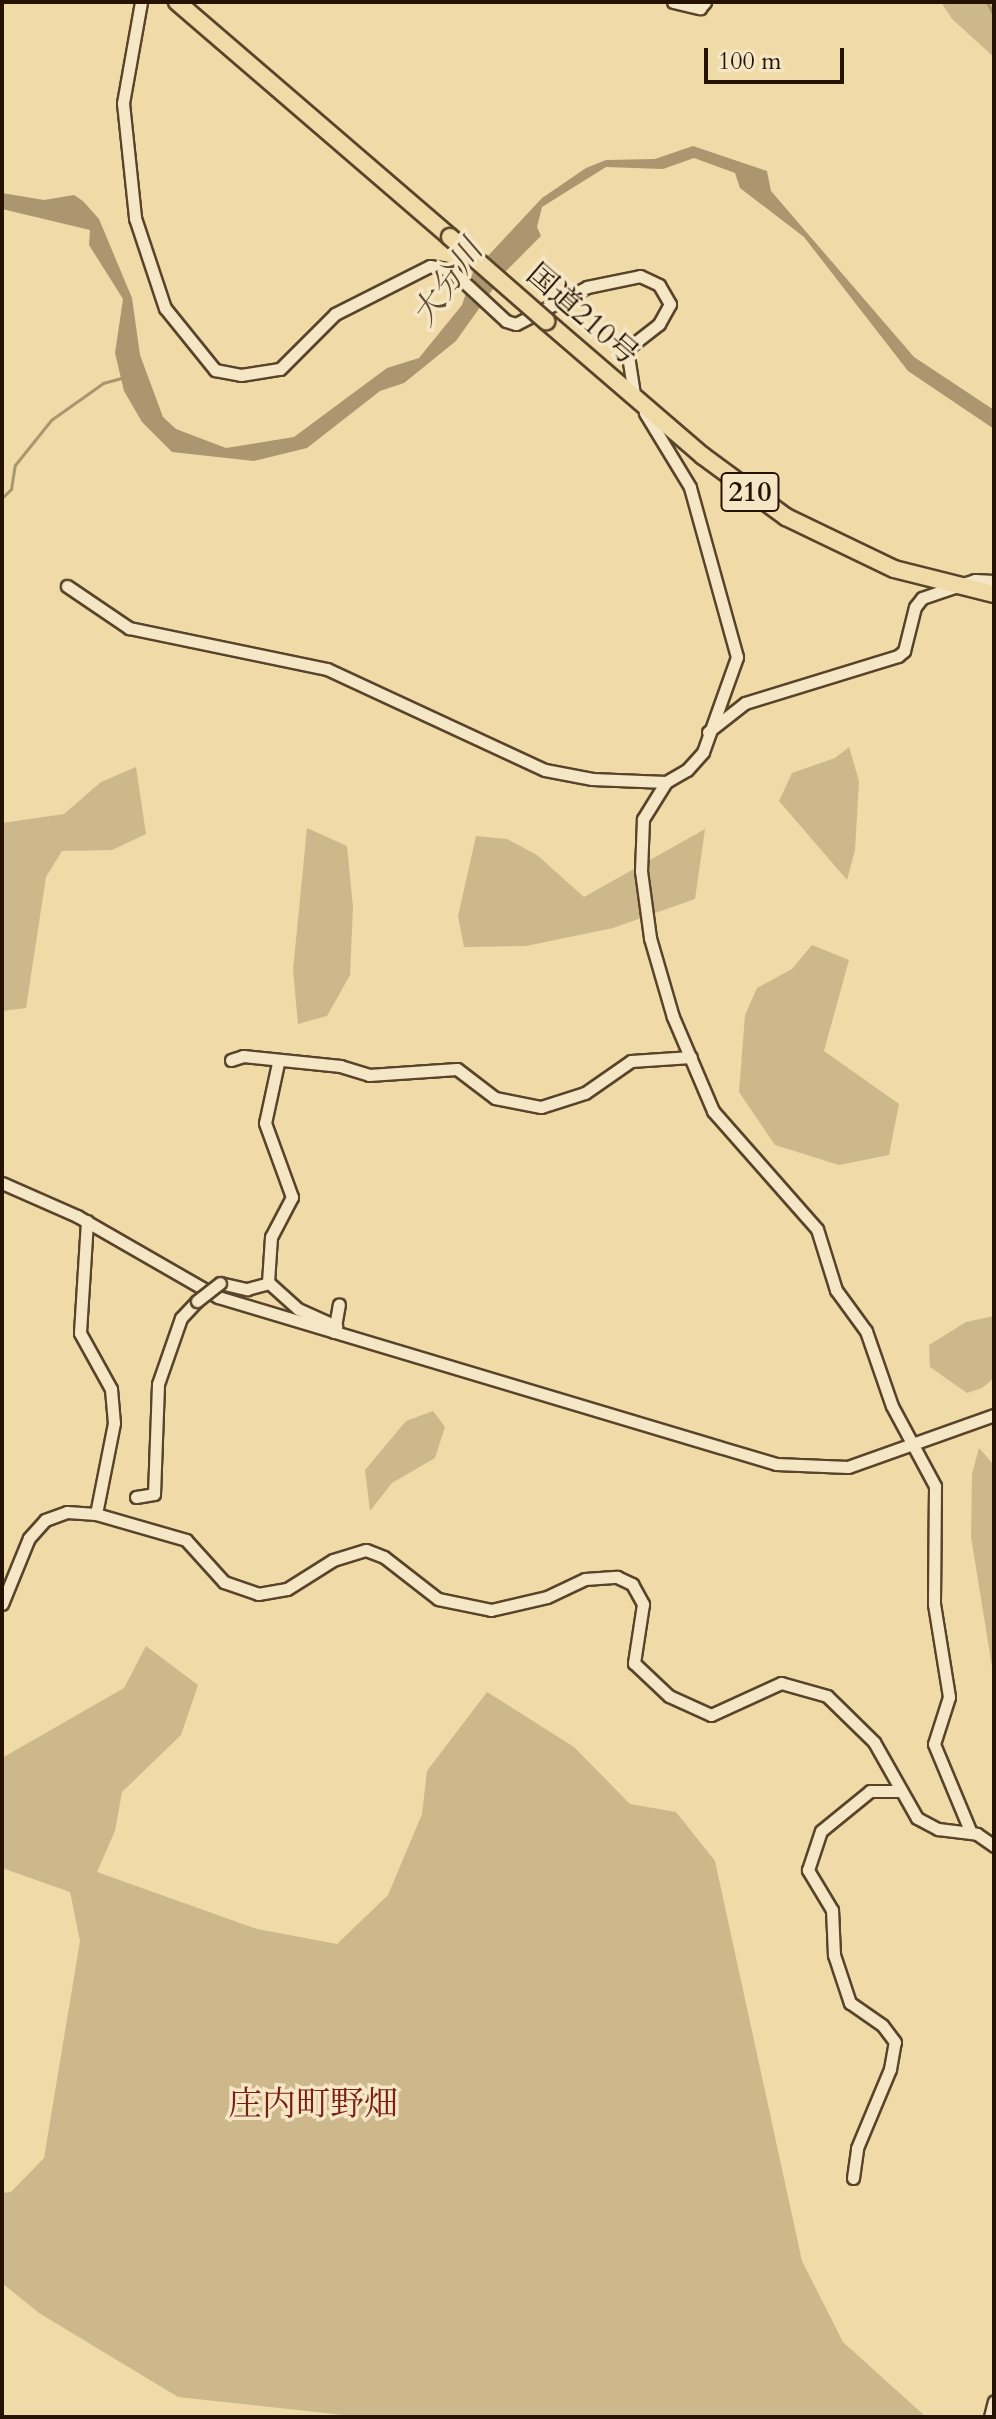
<!DOCTYPE html>
<html>
<head>
<meta charset="utf-8">
<style>
	body { margin:0 }
	#map { position:relative; width:996px; height:2419px; overflow:hidden; background:#f0daa8; font-family:Cardo,"Noto Serif JP",serif }
	div>[style] { position:absolute }
	.green>* { inset:0; background:#cdb88b }
	.water>* { inset:0; background:#ab966f }
	.stream>* { height:3px; margin:-1.5px; padding:0 1.5px; transform-origin:1.5px; border-radius:1.5px; background:#ab966f }
	.roads { filter:drop-shadow(2px 0 #58442a) drop-shadow(-2px 0 #58442a) drop-shadow(0 2px #58442a) drop-shadow(0 -2px #58442a) }
	.minor>* { height:11px; margin:-5.5px; padding:0 5.5px; transform-origin:5.5px; border-radius:5.5px; background:#f5e7c6 }
	.highway>* { height:16px; margin:-8px; padding:0 8px; transform-origin:8px; border-radius:8px; background:#f0daa8 }
	.bridges { filter:drop-shadow(2px 0 #58442a) drop-shadow(-2px 0 #58442a) drop-shadow(0 2px #58442a) drop-shadow(0 -2px #58442a) }
	.minor-bridge>* { height:11px; margin:-5.5px; padding:0 5.5px; transform-origin:5.5px; border-radius:5.5px; background:#f5e7c6 }
	.highway-bridge>* { height:16px; margin:-8px; padding:0 8px; transform-origin:8px; border-radius:8px; background:#f0daa8 }
	span { translate:-50% -50%; white-space:nowrap; text-align:center; line-height:1.15; -webkit-text-stroke:7px #f5e7c6; paint-order:stroke }
	.shield-label span { padding:2px 6px; background:#f5e7c6; border:2px solid; border-radius:6px; -webkit-text-stroke-width:0 }
	.shield-label { font-size:28px; color:#251200; font-weight:700 }
	.street-label { font-size:30px; color:#251200 }
	.water-label { font-size:32px; color:#614d32; font-style:italic }
	.quarter-label { font-size:34px; color:#7a1f14 }
	.frame { position:absolute; inset:0; border:4px solid #251200; pointer-events:none }
	.scale { position:absolute; left:704px; top:48px; width:140px; height:36px; box-sizing:border-box; border:4px solid #251200; border-top:0; padding-left:10px; font-size:24px; line-height:28px; white-space:nowrap; color:#251200; -webkit-text-stroke:6px #f5e7c6; paint-order:stroke }
</style>
</head>
<body>
<div id="map">
	<div class="green">
		<div style="clip-path:polygon(941px 2px,994px 2px,994px 57px,952px 19px)"></div>
		<div style="clip-path:polygon(849px 747px,859px 781px,855px 850px,847px 880px,779px 801px,792px 773px,835px 758px)"></div>
		<div style="clip-path:polygon(136px 767px,146px 834px,112px 850px,62px 851px,46px 877px,26px 1008px,2px 1011px,2px 823px,64px 814px,101px 782px)"></div>
		<div style="clip-path:polygon(307px 828px,347px 846px,353px 907px,350px 975px,327px 1016px,298px 1024px,293px 970px)"></div>
		<div style="clip-path:polygon(705px 829px,695px 899px,613px 928px,526px 946px,464px 947px,458px 916px,476px 836px,507px 839px,537px 855px,584px 897px)"></div>
		<div style="clip-path:polygon(812px 945px,849px 960px,824px 1051px,899px 1104px,889px 1155px,839px 1165px,775px 1145px,739px 1092px,745px 1015px,757px 988px,792px 969px)"></div>
		<div style="clip-path:polygon(994px 1316px,994px 1378px,982px 1388px,967px 1393px,930px 1367px,929px 1345px,966px 1322px)"></div>
		<div style="clip-path:polygon(433px 1411px,445px 1427px,435px 1458px,392px 1483px,370px 1511px,365px 1470px,406px 1421px)"></div>
		<div style="clip-path:polygon(979px 1448px,994px 1465px,994px 1679px,971px 1537px,972px 1474px)"></div>
		<div style="clip-path:polygon(146px 1646px,198px 1685px,181px 1735px,122px 1792px,115px 1831px,97px 1872px,257px 1929px,337px 1944px,388px 1895px,422px 1814px,427px 1771px,487px 1692px,574px 1747px,630px 1804px,676px 1812px,715px 1861px,802px 2261px,843px 2342px,926px 2417px,361px 2417px,178px 2397px,39px 2313px,2px 2283px,2px 2193px,11px 2192px,44px 2158px,80px 1941px,70px 1892px,2px 1868px,2px 1758px,124px 1688px)"></div>
	</div>
	<div class="water">
		<div style="clip-path:polygon(693px 146px,767px 171px,771px 191px,914px 357px,994px 410px,994px 429px,908px 371px,804px 237px,740px 188px,735px 173px,694px 158px,663px 169px,606px 167px,542px 207px,537px 227px,541px 236px,505px 272px,456px 341px,404px 383px,380px 391px,307px 448px,254px 461px,172px 452px,142px 422px,124px 391px,115px 353px,123px 299px,89px 245px,90px 230px,2px 209px,2px 193px,44px 200px,74px 195px,83px 201px,99px 219px,132px 298px,140px 355px,163px 417px,176px 429px,226px 448px,294px 437px,387px 368px,419px 358px,462px 305px,473px 272px,542px 198px,586px 168px,606px 160px,655px 159px)"></div>
	</div>
	<div class="stream">
		<div style="left:987px;top:2px;width:15px;rotate:62deg"></div>
		<div style="left:2px;top:498px;width:13px;rotate:-45deg"></div>
		<div style="left:11px;top:489px;width:24px;rotate:-81deg"></div>
		<div style="left:15px;top:465px;width:58px;rotate:-51.3deg"></div>
		<div style="left:51px;top:420px;width:64px;rotate:-35.4deg"></div>
		<div style="left:103px;top:383px;width:20px;rotate:-15deg"></div>
	</div>
	<div class="roads">
		<div class="minor">
			<div style="left:141px;top:2px;width:103px;rotate:100.1deg"></div>
			<div style="left:123px;top:103px;width:116px;rotate:84deg"></div>
			<div style="left:135px;top:218px;width:95px;rotate:71.6deg"></div>
			<div style="left:165px;top:308px;width:80px;rotate:51.1deg"></div>
			<div style="left:215px;top:370px;width:26px;rotate:11deg"></div>
			<div style="left:241px;top:375px;width:39px;rotate:-9deg"></div>
			<div style="left:280px;top:369px;width:78px;rotate:-45deg"></div>
			<div style="left:335px;top:314px;width:106px;rotate:-26.8deg"></div>
			<div style="left:430px;top:266px;width:21px;rotate:11deg"></div>
			<div style="left:451px;top:270px;width:75px;rotate:42.8deg"></div>
			<div style="left:506px;top:321px;width:10px;rotate:17deg"></div>
			<div style="left:516px;top:324px;width:80px;rotate:-27.5deg"></div>
			<div style="left:587px;top:287px;width:54px;rotate:-11.7deg"></div>
			<div style="left:640px;top:276px;width:21px;rotate:25deg"></div>
			<div style="left:659px;top:285px;width:22px;rotate:60deg"></div>
			<div style="left:670px;top:304px;width:23px;rotate:119deg"></div>
			<div style="left:659px;top:324px;width:41px;rotate:142deg"></div>
			<div style="left:627px;top:349px;width:46px;rotate:81.2deg"></div>
			<div style="left:673px;top:2px;width:28px;rotate:13deg"></div>
			<div style="left:700px;top:8px;width:8px;rotate:-50deg"></div>
			<div style="left:67px;top:586px;width:75px;rotate:34.1deg"></div>
			<div style="left:129px;top:628px;width:202px;rotate:11.7deg"></div>
			<div style="left:327px;top:669px;width:240px;rotate:24.9deg"></div>
			<div style="left:545px;top:770px;width:48px;rotate:10.8deg"></div>
			<div style="left:592px;top:779px;width:74px;rotate:2.3deg"></div>
			<div style="left:666px;top:782px;width:24px;rotate:-30deg"></div>
			<div style="left:687px;top:770px;width:24px;rotate:-48deg"></div>
			<div style="left:703px;top:752px;width:101px;rotate:-70.3deg"></div>
			<div style="left:737px;top:657px;width:176px;rotate:-105.5deg"></div>
			<div style="left:690px;top:487px;width:87px;rotate:-121.3deg"></div>
			<div style="left:708px;top:732px;width:47px;rotate:-38.1deg"></div>
			<div style="left:745px;top:703px;width:160px;rotate:-17.1deg"></div>
			<div style="left:898px;top:656px;width:8px;rotate:-40deg"></div>
			<div style="left:904px;top:651px;width:45px;rotate:-76deg"></div>
			<div style="left:915px;top:607px;width:11px;rotate:-52deg"></div>
			<div style="left:922px;top:598px;width:56px;rotate:-18.8deg"></div>
			<div style="left:975px;top:580px;width:19px;rotate:3deg"></div>
			<div style="left:666px;top:782px;width:44px;rotate:121.9deg"></div>
			<div style="left:643px;top:819px;width:52px;rotate:92.2deg"></div>
			<div style="left:641px;top:871px;width:68px;rotate:82.3deg"></div>
			<div style="left:650px;top:938px;width:82px;rotate:73.8deg"></div>
			<div style="left:673px;top:1017px;width:102px;rotate:66.9deg"></div>
			<div style="left:713px;top:1111px;width:157px;rotate:48.6deg"></div>
			<div style="left:817px;top:1229px;width:64px;rotate:72.7deg"></div>
			<div style="left:836px;top:1290px;width:51px;rotate:53.8deg"></div>
			<div style="left:866px;top:1331px;width:79px;rotate:70.9deg"></div>
			<div style="left:892px;top:1406px;width:91px;rotate:61.7deg"></div>
			<div style="left:935px;top:1486px;width:118px;rotate:90.5deg"></div>
			<div style="left:934px;top:1604px;width:94px;rotate:80.8deg"></div>
			<div style="left:949px;top:1697px;width:49px;rotate:107.7deg"></div>
			<div style="left:934px;top:1744px;width:96px;rotate:67.4deg"></div>
			<div style="left:231px;top:1060px;width:13px;rotate:-18deg"></div>
			<div style="left:243px;top:1056px;width:98px;rotate:5.9deg"></div>
			<div style="left:340px;top:1066px;width:30px;rotate:17deg"></div>
			<div style="left:369px;top:1075px;width:88px;rotate:-3.9deg"></div>
			<div style="left:457px;top:1069px;width:48px;rotate:37.3deg"></div>
			<div style="left:495px;top:1098px;width:47px;rotate:11.1deg"></div>
			<div style="left:541px;top:1107px;width:46px;rotate:-17.7deg"></div>
			<div style="left:585px;top:1093px;width:56px;rotate:-34.8deg"></div>
			<div style="left:631px;top:1061px;width:60px;rotate:-3.8deg"></div>
			<div style="left:278px;top:1063px;width:61px;rotate:102.2deg"></div>
			<div style="left:265px;top:1123px;width:79px;rotate:70deg"></div>
			<div style="left:292px;top:1197px;width:45px;rotate:117.7deg"></div>
			<div style="left:271px;top:1237px;width:45px;rotate:93.8deg"></div>
			<div style="left:268px;top:1282px;width:40px;rotate:42deg"></div>
			<div style="left:298px;top:1309px;width:42px;rotate:24.1deg"></div>
			<div style="left:2px;top:1183px;width:82px;rotate:23.7deg"></div>
			<div style="left:77px;top:1216px;width:163px;rotate:29.9deg"></div>
			<div style="left:218px;top:1297px;width:582px;rotate:16.66deg"></div>
			<div style="left:776px;top:1464px;width:72px;rotate:2.4deg"></div>
			<div style="left:848px;top:1467px;width:155px;rotate:-19.6deg"></div>
			<div style="left:87px;top:1221px;width:112px;rotate:93.6deg"></div>
			<div style="left:80px;top:1333px;width:64px;rotate:61deg"></div>
			<div style="left:111px;top:1389px;width:34px;rotate:85deg"></div>
			<div style="left:114px;top:1423px;width:93px;rotate:101.2deg"></div>
			<div style="left:220px;top:1283px;width:28px;rotate:13deg"></div>
			<div style="left:247px;top:1289px;width:23px;rotate:-15deg"></div>
			<div style="left:334px;top:1332px;width:28px;rotate:-80deg"></div>
			<div style="left:136px;top:1497px;width:18px;rotate:-9deg"></div>
			<div style="left:154px;top:1494px;width:110px;rotate:-87.9deg"></div>
			<div style="left:158px;top:1384px;width:70px;rotate:-70.8deg"></div>
			<div style="left:181px;top:1318px;width:23px;rotate:-47deg"></div>
			<div style="left:2px;top:1604px;width:71px;rotate:-67.8deg"></div>
			<div style="left:29px;top:1538px;width:24px;rotate:-48deg"></div>
			<div style="left:45px;top:1520px;width:23px;rotate:-20deg"></div>
			<div style="left:67px;top:1512px;width:29px;rotate:4deg"></div>
			<div style="left:96px;top:1514px;width:94px;rotate:16.1deg"></div>
			<div style="left:186px;top:1540px;width:57px;rotate:47.9deg"></div>
			<div style="left:224px;top:1582px;width:36px;rotate:19deg"></div>
			<div style="left:258px;top:1594px;width:29px;rotate:-10deg"></div>
			<div style="left:287px;top:1589px;width:54px;rotate:-32.2deg"></div>
			<div style="left:333px;top:1560px;width:34px;rotate:-17deg"></div>
			<div style="left:366px;top:1550px;width:19px;rotate:21deg"></div>
			<div style="left:384px;top:1557px;width:68px;rotate:37.9deg"></div>
			<div style="left:438px;top:1599px;width:54px;rotate:11.7deg"></div>
			<div style="left:491px;top:1610px;width:57px;rotate:-13.1deg"></div>
			<div style="left:547px;top:1597px;width:42px;rotate:-25.3deg"></div>
			<div style="left:585px;top:1579px;width:32px;rotate:-4deg"></div>
			<div style="left:617px;top:1577px;width:17px;rotate:25deg"></div>
			<div style="left:632px;top:1584px;width:23px;rotate:61deg"></div>
			<div style="left:643px;top:1604px;width:60px;rotate:98.7deg"></div>
			<div style="left:634px;top:1663px;width:48px;rotate:43.3deg"></div>
			<div style="left:669px;top:1696px;width:46px;rotate:24.3deg"></div>
			<div style="left:711px;top:1715px;width:77px;rotate:-24.6deg"></div>
			<div style="left:781px;top:1683px;width:48px;rotate:15.8deg"></div>
			<div style="left:827px;top:1696px;width:66px;rotate:44.4deg"></div>
			<div style="left:874px;top:1742px;width:87px;rotate:60.5deg"></div>
			<div style="left:917px;top:1818px;width:24px;rotate:28deg"></div>
			<div style="left:938px;top:1829px;width:39px;rotate:7deg"></div>
			<div style="left:977px;top:1834px;width:21px;rotate:35deg"></div>
			<div style="left:853px;top:2178px;width:30px;rotate:-82deg"></div>
			<div style="left:857px;top:2148px;width:86px;rotate:-67.3deg"></div>
			<div style="left:890px;top:2069px;width:27px;rotate:-80deg"></div>
			<div style="left:895px;top:2042px;width:21px;rotate:-127deg"></div>
			<div style="left:882px;top:2025px;width:39px;rotate:-145deg"></div>
			<div style="left:850px;top:2003px;width:51px;rotate:-108.4deg"></div>
			<div style="left:834px;top:1955px;width:45px;rotate:-92.5deg"></div>
			<div style="left:832px;top:1910px;width:47px;rotate:-121deg"></div>
			<div style="left:808px;top:1870px;width:41px;rotate:-71.6deg"></div>
			<div style="left:821px;top:1831px;width:63px;rotate:-39.2deg"></div>
			<div style="left:870px;top:1791px;width:31px"></div>
			<div style="left:990px;top:2417px;width:16px;rotate:-76deg"></div>
		</div>
		<div class="highway">
			<div style="left:177px;top:2px;width:360px;rotate:40.7deg"></div>
			<div style="left:546px;top:321px;width:207px;rotate:40.7deg"></div>
			<div style="left:703px;top:456px;width:103px;rotate:36.3deg"></div>
			<div style="left:786px;top:517px;width:120px;rotate:25.7deg"></div>
			<div style="left:894px;top:569px;width:103px;rotate:14deg"></div>
		</div>
	</div>
	<div class="bridges">
		<div class="minor-bridge">
			<div style="left:197px;top:1301px;width:29px;rotate:-38deg"></div>
		</div>
		<div class="highway-bridge">
			<div style="left:450px;top:237px;width:128px;rotate:41.2deg"></div>
		</div>
	</div>
	<div class="shield-label">
		<span style="left:750px;top:492px">210</span>
	</div>
	<div class="street-label">
		<span style="left:582px;top:315px;rotate:41deg">国道210号</span>
	</div>
	<div class="water-label">
		<span style="left:448px;top:283px;rotate:-55deg">大分川</span>
	</div>
	<div class="quarter-label">
		<span style="left:313px;top:2105px">庄内町野畑</span>
	</div>
	<div class="frame"></div>
	<div class="scale">100 m</div>
</div>
</body>
</html>
